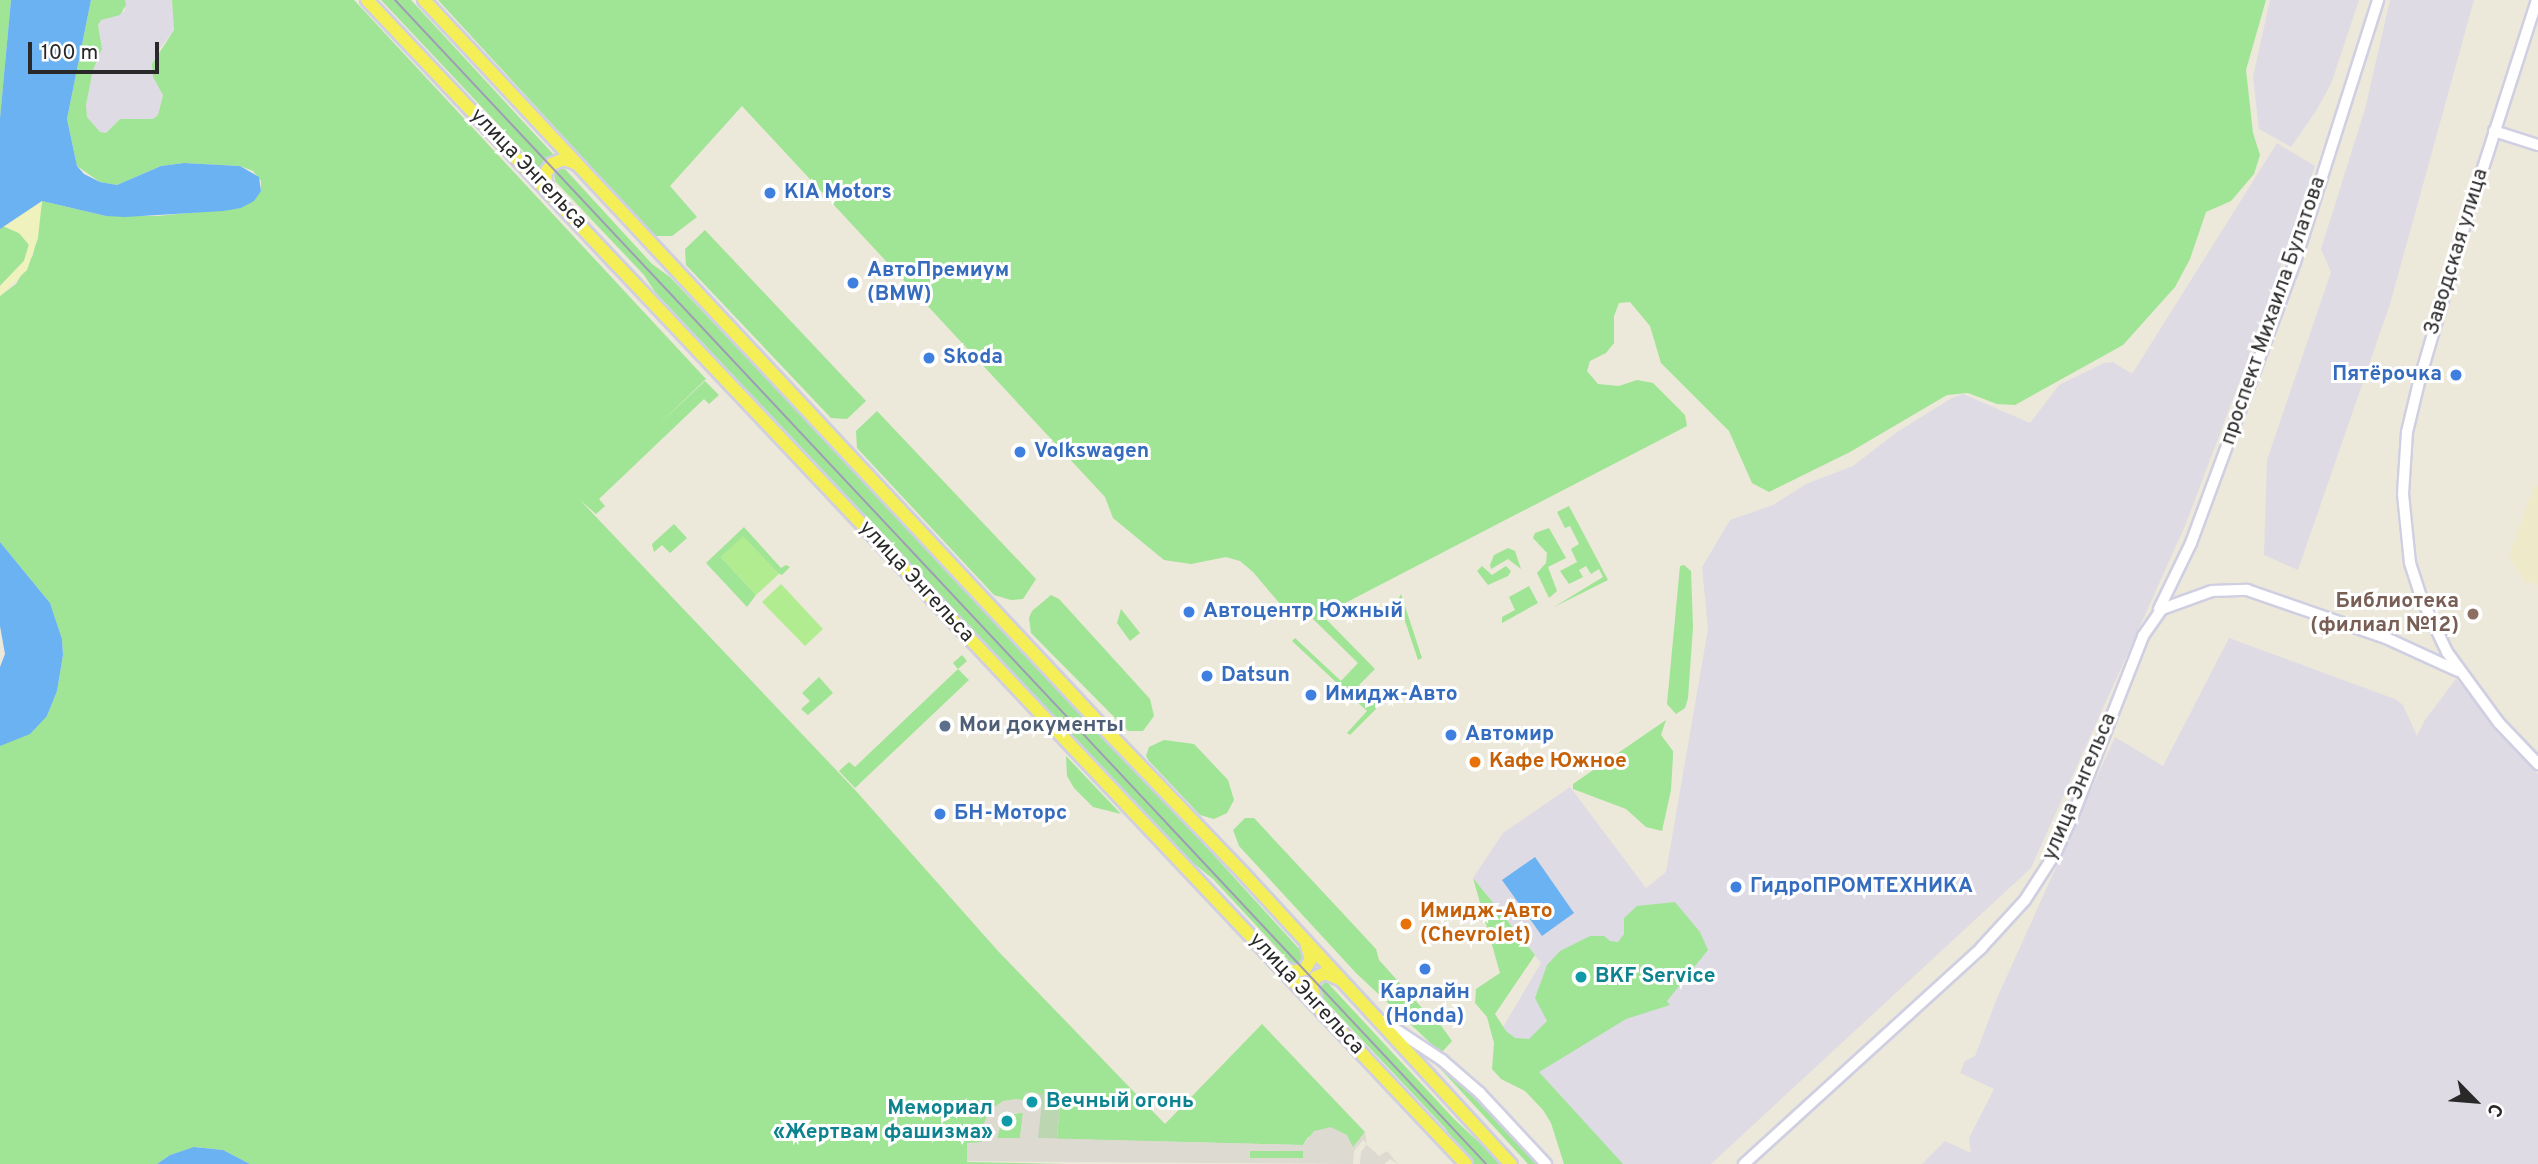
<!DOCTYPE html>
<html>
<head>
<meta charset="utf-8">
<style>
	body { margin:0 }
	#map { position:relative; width:2538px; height:1164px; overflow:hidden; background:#ece8da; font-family:Overpass,sans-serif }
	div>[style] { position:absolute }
	.industrial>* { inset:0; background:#dfdbe4 }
	.education>* { inset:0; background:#eeeac9 }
	.green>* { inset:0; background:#a0e495 }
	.sand>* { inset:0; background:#eff2bc }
	.cemetery>* { inset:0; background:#bbd6b1 }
	.pitch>* { inset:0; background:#b2ec90 }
	.plaza>* { inset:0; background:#dcdad1 }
	.water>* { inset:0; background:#6ab2f1 }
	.roads { filter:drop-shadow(2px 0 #d0cfe2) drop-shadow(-2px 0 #d0cfe2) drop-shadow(0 2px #d0cfe2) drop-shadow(0 -2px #d0cfe2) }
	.minor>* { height:10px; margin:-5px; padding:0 5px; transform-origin:5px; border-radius:5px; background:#fff }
	.major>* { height:12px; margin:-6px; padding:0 6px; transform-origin:6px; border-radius:6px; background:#f4ef57 }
	.tram>* { height:2px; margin:-1px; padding:0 1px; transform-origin:1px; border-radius:1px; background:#9e9db4 }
	.dots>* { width:19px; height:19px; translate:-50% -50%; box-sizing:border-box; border:4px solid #fff; border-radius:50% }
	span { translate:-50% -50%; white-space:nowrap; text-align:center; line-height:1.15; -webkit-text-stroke:6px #fff; paint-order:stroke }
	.street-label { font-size:21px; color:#292929 }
	.shop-label { font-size:21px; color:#366cbe; font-weight:700 }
	.left { translate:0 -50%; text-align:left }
	.right { translate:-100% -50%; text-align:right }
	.education-label { font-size:21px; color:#785e54; font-weight:700 }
	.service-label { font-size:21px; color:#4e5e75; font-weight:700 }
	.food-label { font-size:21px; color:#c56008; font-weight:700 }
	.culture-label { font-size:21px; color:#0d838f; font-weight:700 }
	.north { position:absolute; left:2440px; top:1066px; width:70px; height:70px; -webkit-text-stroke:5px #fff; paint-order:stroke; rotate:115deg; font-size:19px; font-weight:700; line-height:28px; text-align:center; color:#292929 }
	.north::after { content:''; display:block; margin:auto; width:24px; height:32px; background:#292929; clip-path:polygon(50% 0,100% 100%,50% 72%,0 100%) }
	.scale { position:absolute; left:28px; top:42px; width:131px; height:32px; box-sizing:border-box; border:4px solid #292929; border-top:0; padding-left:9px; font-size:21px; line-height:24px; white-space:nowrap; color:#292929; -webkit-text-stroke:5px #fff; paint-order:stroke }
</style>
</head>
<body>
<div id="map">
	<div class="industrial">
		<div style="clip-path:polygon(125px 0,172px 0,174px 30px,158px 51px,153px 77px,163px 94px,158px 115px,153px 119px,120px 119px,106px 133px,100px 132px,87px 117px,86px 105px,93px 70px,102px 49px,98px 25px,100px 20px,125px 11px)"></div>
		<div style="clip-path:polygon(2270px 0,2359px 0,2331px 84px,2316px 111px,2291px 147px,2259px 129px,2253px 77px)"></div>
		<div style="clip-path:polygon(2390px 0,2474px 0,2390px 304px,2298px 570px,2264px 555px,2267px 460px,2331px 272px,2321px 249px,2365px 109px)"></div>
		<div style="clip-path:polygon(2277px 143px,2315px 166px,2256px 338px,2185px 526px,2031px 868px,1711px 1164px,1620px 1164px,1497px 1037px,1541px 963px,1473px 878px,1503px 833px,1570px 787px,1646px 888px,1666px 872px,1708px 629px,1702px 567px,1730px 520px,1773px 505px,1806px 484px,1853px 466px,1897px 432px,1952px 398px,1963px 394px,2030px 423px,2059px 385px,2104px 363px,2113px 362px,2132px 374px)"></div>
		<div style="clip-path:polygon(2229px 638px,2395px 699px,2403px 705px,2417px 736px,2425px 720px,2456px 679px,2538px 774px,2538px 1164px,1922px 1164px,1945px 1141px,1971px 1153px,1969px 1138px,1994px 1089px,1960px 1073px,1965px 1061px,1975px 1056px,1997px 998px,2115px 737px,2163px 766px)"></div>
	</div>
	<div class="education">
		<div style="clip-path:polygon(2534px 486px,2538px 486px,2538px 585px,2524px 581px,2509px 556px)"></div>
	</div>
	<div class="green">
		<div style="clip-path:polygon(0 0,11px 0,0 118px)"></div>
		<div style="clip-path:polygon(91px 0,125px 0,126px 5px,120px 15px,101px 20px,98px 25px,102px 49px,93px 70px,86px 105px,87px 117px,100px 132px,106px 133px,120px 119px,153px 119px,158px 115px,163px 95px,153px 77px,152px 64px,174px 30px,172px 0,354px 0,706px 379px,654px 429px,705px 381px,719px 395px,709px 404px,704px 399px,599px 499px,605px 506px,596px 514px,580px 500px,856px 791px,998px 951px,1165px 1124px,1262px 1024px,1365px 1132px,1353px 1148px,1308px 1137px,1303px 1145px,1057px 1139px,1060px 1104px,1026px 1092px,1024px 1100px,1003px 1101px,983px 1125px,982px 1143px,967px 1143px,967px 1162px,1066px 1164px,250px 1164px,223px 1150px,195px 1147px,170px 1155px,157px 1164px,0 1164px,0 746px,47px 716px,57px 691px,63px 655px,62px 639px,50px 603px,0 542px,0 296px,16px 284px,33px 255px,42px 201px,106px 216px,157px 216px,241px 208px,261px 191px,261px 181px,253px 171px,240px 166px,184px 163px,161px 166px,117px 185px,100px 182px,77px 166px,67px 119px)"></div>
		<div style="clip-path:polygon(381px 0,411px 0,554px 155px,543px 161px,540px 169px)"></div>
		<div style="clip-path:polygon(438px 0,2266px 0,2246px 70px,2253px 133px,2260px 155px,2254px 174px,2231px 201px,2206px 212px,2190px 259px,2175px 287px,2123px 345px,2015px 405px,1997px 404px,1968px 393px,1947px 395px,1850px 452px,1769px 492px,1752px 483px,1729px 431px,1661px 363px,1650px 326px,1630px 302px,1619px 303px,1614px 316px,1614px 343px,1606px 353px,1590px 361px,1587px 371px,1598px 384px,1619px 386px,1637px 380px,1653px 383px,1685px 415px,1687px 426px,1322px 615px,1375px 669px,1359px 685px,1376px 704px,1376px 709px,1350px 735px,1347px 733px,1367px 711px,1292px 641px,1295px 638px,1341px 681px,1358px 663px,1312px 618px,1281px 605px,1253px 572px,1240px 561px,1226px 557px,1191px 564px,1164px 560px,1113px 518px,1105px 497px,742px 106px,670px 186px,697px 217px,672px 236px,655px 236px)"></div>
		<div style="clip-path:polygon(559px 168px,565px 169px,652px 264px,670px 277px,1105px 736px,1302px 952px,1303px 962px,1300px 965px,1291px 963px,1213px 879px,1192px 862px,655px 292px,644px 275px,555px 181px,554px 172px)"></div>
		<div style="clip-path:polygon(3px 226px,19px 233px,29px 244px,24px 261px,0 286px,0 229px)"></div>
		<div style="clip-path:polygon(705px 230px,866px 401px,847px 419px,831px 418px,686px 265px,685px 249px)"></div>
		<div style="clip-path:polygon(877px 411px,1036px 579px,1023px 599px,1011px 600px,994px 595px,857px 448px,856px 431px)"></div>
		<div style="clip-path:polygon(1569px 506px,1608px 580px,1554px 607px,1603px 577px,1599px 569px,1591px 574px,1586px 566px,1579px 570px,1583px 577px,1569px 584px,1560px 571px,1577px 562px,1571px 549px,1579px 544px,1570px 526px,1565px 528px,1557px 512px)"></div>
		<div style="clip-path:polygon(674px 524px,687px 538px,670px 553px,662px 545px,654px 552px,652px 544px)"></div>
		<div style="clip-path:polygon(744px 527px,781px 568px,786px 565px,790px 567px,782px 575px,778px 573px,743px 537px,721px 557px,756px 595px,747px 607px,706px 563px)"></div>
		<div style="clip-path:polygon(1549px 528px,1566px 558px,1548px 567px,1557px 591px,1549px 598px,1537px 573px,1546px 563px,1547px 553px,1533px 538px,1535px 533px)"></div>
		<div style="clip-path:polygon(1508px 548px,1515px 551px,1521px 569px,1508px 559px,1491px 569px,1490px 565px,1494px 555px)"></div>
		<div style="clip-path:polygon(1684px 565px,1691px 571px,1693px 627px,1688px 698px,1685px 708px,1676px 714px,1667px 704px,1680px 566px)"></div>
		<div style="clip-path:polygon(1482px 566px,1492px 575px,1506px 566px,1511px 571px,1508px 576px,1488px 585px,1477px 571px)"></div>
		<div style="clip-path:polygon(1529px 586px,1538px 603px,1502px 623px,1502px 617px,1515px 610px,1509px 597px)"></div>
		<div style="clip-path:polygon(1401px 594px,1422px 658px,1418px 660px,1398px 600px)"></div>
		<div style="clip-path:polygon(1051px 595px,1059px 599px,1150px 699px,1154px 716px,1143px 731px,1128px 731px,1031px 633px,1029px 618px,1032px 611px)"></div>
		<div style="clip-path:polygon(1121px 609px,1140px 633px,1130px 641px,1117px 623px)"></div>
		<div style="clip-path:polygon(962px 655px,967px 661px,958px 669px,969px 680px,855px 788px,839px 771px,849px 762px,855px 767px,958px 669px,953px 663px)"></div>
		<div style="clip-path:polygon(819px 677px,833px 693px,808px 715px,801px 709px,810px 701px,802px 693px)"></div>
		<div style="clip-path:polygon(1666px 720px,1661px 735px,1673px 751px,1673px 756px,1671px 790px,1662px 831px,1646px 827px,1626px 809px,1573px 789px,1573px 784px)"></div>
		<div style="clip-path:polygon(1164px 740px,1194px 744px,1228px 780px,1234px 800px,1227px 813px,1214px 819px,1200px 815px,1149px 761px,1146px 756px,1149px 747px)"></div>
		<div style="clip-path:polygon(1066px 756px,1121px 814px,1093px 807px,1074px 788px,1067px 776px)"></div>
		<div style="clip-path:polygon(1245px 818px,1254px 818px,1376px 949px,1379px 960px,1431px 1018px,1435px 1017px,1452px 1041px,1441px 1053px,1356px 973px,1239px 846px,1233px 830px)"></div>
		<div style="clip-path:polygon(1473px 878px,1535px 955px,1495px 1014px,1506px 1031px,1515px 1038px,1529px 1039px,1547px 1021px,1535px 998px,1547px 965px,1560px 951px,1590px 936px,1604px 936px,1610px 941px,1618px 942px,1624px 934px,1624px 918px,1637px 906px,1675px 902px,1700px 932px,1708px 950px,1667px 1001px,1670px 1005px,1626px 1019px,1539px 1072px,1623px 1164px,1564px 1164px,1551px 1123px,1543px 1110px,1525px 1091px,1501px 1079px,1492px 1069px,1494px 1043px,1487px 1017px,1475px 1003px,1476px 989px,1500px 973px)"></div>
		<div style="clip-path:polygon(1326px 981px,1454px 1119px,1502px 1164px,1473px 1164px,1444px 1127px,1319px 994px,1318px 989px)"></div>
		<div style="clip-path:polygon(1426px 1053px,1470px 1088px,1543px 1164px,1528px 1164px)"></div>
		<div style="clip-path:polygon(1023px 1113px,1020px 1138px,997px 1138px,1002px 1119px,1010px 1114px)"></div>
		<div style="clip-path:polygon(1250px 1150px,1303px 1151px,1303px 1159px,1250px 1158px)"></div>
	</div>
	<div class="sand">
		<div style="clip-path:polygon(42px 201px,38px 238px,27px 270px,0 296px,0 286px,24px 261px,29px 245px,19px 233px,3px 226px)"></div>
	</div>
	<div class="cemetery">
		<div style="clip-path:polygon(1026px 1092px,1048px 1094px,1060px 1104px,1057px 1139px,1038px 1138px,1024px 1100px)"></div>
	</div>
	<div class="pitch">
		<div style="clip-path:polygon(743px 536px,779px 574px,756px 595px,721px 557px)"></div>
		<div style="clip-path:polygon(781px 584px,823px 629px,805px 646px,762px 602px)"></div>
	</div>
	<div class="plaza">
		<div style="clip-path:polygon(evenodd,1016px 1099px,1042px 1102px,1038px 1138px,1303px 1145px,1314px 1131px,1331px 1127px,1347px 1135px,1353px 1147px,1365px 1132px,1367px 1145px,1379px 1156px,1387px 1151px,1398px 1164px,1390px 1159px,1384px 1164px,1360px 1164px,1361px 1152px,1367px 1144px,1363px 1140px,1354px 1151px,1353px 1164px,967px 1161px,967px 1143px,982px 1142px,983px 1125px,990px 1110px,1003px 1101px,1016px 1099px,1015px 1113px,1023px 1113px,1020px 1138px,997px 1138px,1002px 1119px,1015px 1113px,1016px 1099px,1250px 1151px,1303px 1151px,1303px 1158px,1250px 1158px,1250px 1151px)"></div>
	</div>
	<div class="water">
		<div style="clip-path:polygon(11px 0,91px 0,67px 119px,77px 166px,84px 174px,100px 182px,117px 185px,161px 166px,184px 163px,240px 166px,259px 177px,261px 191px,254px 201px,241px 208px,223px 211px,125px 217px,106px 216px,42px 201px,0 229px,0 118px)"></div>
		<div style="clip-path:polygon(0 542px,50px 603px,62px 639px,63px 655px,57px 691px,47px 716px,30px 734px,0 746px,0 667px,5px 654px,0 626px)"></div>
		<div style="clip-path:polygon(1535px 857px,1574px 913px,1542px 936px,1502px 880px)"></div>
		<div style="clip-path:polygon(194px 1147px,223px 1150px,250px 1164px,157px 1164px,170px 1155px)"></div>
	</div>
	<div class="roads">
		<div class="minor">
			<div style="left:2537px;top:0;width:232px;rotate:107.8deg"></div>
			<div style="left:2466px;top:221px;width:164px;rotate:106.3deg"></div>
			<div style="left:2420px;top:378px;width:56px;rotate:103.5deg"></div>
			<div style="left:2407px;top:432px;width:62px;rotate:93.7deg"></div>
			<div style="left:2403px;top:494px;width:69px;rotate:84.2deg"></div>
			<div style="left:2410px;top:563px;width:38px;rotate:72deg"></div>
			<div style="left:2422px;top:599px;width:59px;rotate:64.7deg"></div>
			<div style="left:2447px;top:652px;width:88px;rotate:53.8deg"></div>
			<div style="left:2499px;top:723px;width:57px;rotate:46.4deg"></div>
			<div style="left:2494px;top:131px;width:46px;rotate:17.7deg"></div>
			<div style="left:2159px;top:609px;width:73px;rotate:-64.1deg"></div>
			<div style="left:2191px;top:543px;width:300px;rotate:-69.7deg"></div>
			<div style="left:2295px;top:262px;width:275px;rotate:-72.4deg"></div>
			<div style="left:1383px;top:1021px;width:71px;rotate:33.5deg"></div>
			<div style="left:1442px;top:1060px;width:50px;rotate:41deg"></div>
			<div style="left:1480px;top:1093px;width:97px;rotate:47.1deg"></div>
			<div style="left:1744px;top:1164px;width:321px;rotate:-42.3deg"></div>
			<div style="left:1981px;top:948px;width:65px;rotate:-47.5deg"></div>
			<div style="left:2025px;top:900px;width:57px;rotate:-57.1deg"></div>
			<div style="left:2056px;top:852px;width:41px;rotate:-65.3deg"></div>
			<div style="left:2073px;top:815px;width:192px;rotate:-68.6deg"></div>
			<div style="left:2143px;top:636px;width:33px;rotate:-55deg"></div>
			<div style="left:2162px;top:609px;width:53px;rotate:-19.8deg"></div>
			<div style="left:2212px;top:591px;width:35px;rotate:-2deg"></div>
			<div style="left:2247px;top:590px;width:147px;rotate:19.1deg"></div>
			<div style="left:2386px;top:638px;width:79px;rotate:24.6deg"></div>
		</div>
		<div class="major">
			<div style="left:367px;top:0;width:1601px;rotate:46.65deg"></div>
			<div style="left:424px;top:0;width:992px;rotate:46.96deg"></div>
			<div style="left:1101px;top:725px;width:205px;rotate:46.2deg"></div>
			<div style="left:1243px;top:873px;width:396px;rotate:47.4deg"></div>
			<div style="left:547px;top:188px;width:14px;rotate:-98deg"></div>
			<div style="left:545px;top:174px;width:12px;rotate:-55deg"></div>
			<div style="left:552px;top:164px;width:13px;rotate:-23deg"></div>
			<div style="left:564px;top:159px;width:12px;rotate:20deg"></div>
			<div style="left:1284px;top:968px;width:10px;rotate:24deg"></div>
			<div style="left:1293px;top:972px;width:12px;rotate:-14deg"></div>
			<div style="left:1305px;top:969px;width:12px;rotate:-59deg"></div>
			<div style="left:1311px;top:959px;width:17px;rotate:-107deg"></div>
			<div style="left:1316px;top:1001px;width:16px;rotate:-108deg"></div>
			<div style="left:1311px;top:986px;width:10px;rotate:-61deg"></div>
			<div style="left:1316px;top:977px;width:11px;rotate:-22deg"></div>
			<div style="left:1326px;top:973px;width:14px;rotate:25deg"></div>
		</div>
	</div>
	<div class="tram">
		<div style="left:395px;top:0;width:1595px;rotate:46.85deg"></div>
	</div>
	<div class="dots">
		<div style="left:770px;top:193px;background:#3f7fe0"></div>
		<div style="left:853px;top:283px;background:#3f7fe0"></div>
		<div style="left:929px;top:358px;background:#3f7fe0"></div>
		<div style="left:2456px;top:375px;background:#3f7fe0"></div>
		<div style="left:1020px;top:452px;background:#3f7fe0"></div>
		<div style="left:1189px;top:612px;background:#3f7fe0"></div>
		<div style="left:2473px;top:614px;background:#8d6e63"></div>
		<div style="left:1207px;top:676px;background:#3f7fe0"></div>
		<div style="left:1311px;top:695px;background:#3f7fe0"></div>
		<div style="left:945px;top:726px;background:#5c6f8a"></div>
		<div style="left:1451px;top:735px;background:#3f7fe0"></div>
		<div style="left:1475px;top:762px;background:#e8710a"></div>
		<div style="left:940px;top:814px;background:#3f7fe0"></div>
		<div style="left:1736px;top:887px;background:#3f7fe0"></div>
		<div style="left:1406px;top:924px;background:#e8710a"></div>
		<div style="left:1425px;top:969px;background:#3f7fe0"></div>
		<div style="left:1581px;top:977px;background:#0f9aa8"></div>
		<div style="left:1032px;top:1102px;background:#0f9aa8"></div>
		<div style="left:1007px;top:1121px;background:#0f9aa8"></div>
	</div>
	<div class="street-label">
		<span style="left:528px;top:169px;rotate:46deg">улица Энгельса</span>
		<span style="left:2457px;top:252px;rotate:-73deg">Заводская улица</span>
		<span style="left:2274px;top:311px;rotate:-71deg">проспект Михаила Булатова</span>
		<span style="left:916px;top:582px;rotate:47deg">улица Энгельса</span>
		<span style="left:2080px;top:787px;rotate:-67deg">улица Энгельса</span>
		<span style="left:1306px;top:994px;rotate:47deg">улица Энгельса</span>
	</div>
	<div class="shop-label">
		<span class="left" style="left:784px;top:193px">KIA Motors</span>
		<span class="left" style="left:867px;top:283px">АвтоПремиум<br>(BMW)</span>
		<span class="left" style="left:943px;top:358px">Skoda</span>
		<span class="right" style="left:2442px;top:375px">Пятёрочка</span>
		<span class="left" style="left:1034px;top:452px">Volkswagen</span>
		<span class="left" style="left:1203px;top:612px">Автоцентр Южный</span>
		<span class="left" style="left:1221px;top:676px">Datsun</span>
		<span class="left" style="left:1325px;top:695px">Имидж-Авто</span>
		<span class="left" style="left:1465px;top:735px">Автомир</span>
		<span class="left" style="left:954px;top:814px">БН-Моторс</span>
		<span class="left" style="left:1750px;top:887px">ГидроПРОМТЕХНИКА</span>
		<span style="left:1425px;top:1005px">Карлайн<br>(Honda)</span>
	</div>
	<div class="education-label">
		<span class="right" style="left:2459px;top:614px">Библиотека<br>(филиал №12)</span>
	</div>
	<div class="service-label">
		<span class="left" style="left:959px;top:726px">Мои документы</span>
	</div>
	<div class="food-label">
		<span class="left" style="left:1489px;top:762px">Кафе Южное</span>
		<span class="left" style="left:1420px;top:924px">Имидж-Авто<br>(Chevrolet)</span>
	</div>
	<div class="culture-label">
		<span class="left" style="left:1595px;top:977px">BKF Service</span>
		<span class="left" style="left:1046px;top:1102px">Вечный огонь</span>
		<span class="right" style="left:993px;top:1121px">Мемориал<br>«Жертвам фашизма»</span>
	</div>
	<div class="north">С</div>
	<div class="scale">100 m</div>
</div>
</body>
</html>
